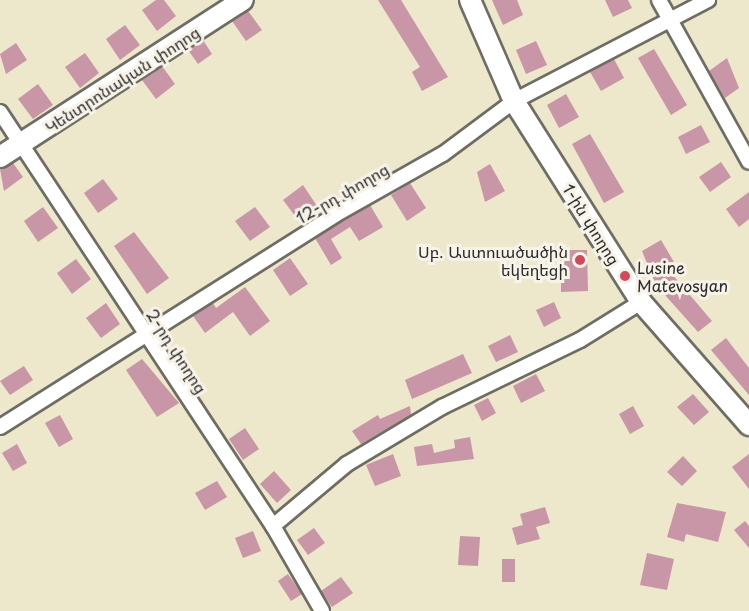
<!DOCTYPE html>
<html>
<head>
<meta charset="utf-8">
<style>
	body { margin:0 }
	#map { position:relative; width:749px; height:611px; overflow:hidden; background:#ede7cc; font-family:"Playpen Sans","Noto Sans Armenian",sans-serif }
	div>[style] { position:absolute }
	.building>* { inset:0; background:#c896a6 }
	.roads { filter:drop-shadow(2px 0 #6f6d63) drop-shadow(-2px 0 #6f6d63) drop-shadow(0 2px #6f6d63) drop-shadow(0 -2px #6f6d63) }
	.street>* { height:14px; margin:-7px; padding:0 7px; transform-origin:7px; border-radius:7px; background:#fff }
	.secondary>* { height:20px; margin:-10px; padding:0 10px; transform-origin:10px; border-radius:10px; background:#fff }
	.dots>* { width:16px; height:16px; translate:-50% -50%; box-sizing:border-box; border:3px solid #f7f3e8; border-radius:50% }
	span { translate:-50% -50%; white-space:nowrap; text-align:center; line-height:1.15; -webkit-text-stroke:6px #f7f3e8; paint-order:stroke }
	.street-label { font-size:16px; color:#2b2b2b }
	.poi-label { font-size:16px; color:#2b2b2b }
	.right { translate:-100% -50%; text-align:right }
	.left { translate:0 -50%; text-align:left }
</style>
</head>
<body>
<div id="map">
	<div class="building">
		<div style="clip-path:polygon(156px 0,164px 0,176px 16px,157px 31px,142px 10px)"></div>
		<div style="clip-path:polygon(378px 0,401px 0,448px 77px,422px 91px,412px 72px,420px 67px)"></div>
		<div style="clip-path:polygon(492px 0,517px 0,523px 15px,503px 25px)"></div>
		<div style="clip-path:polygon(605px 0,628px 0,632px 8px,613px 17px)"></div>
		<div style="clip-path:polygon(248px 11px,262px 30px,246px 41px,232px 21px)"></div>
		<div style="clip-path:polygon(125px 25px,140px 45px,120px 60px,106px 39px)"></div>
		<div style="clip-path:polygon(203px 40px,212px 54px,198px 64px,188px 50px)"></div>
		<div style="clip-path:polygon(536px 41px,547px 65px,526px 74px,516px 50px)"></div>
		<div style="clip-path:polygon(16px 43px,27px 60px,6px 74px,0 54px)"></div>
		<div style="clip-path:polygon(654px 49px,687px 105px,671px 115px,638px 58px)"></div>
		<div style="clip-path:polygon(85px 53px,99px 73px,80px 88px,65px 67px)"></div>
		<div style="clip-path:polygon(727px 58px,739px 88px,725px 98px,709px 71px)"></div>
		<div style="clip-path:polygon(614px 59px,624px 78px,601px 91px,590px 72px)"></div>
		<div style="clip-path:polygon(162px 66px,175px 84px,156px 99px,142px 80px)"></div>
		<div style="clip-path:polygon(38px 84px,53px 105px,33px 119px,18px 99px)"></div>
		<div style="clip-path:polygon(566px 94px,579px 117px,559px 128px,547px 105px)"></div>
		<div style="clip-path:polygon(701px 125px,710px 142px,686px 154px,678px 137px)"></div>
		<div style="clip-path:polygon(590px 134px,624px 192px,604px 203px,572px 144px)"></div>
		<div style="clip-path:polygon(721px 162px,731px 177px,710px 192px,699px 177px)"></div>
		<div style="clip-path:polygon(13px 163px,23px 177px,4px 191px,0 169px)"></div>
		<div style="clip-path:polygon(490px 164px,505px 191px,485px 202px,477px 172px)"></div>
		<div style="clip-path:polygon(103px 179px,118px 199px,98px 213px,84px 193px)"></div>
		<div style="clip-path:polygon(410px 183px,426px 208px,407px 221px,391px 195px)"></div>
		<div style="clip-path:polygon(303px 185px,317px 206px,298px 220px,283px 200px)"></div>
		<div style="clip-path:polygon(749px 192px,749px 219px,739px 227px,726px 209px)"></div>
		<div style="clip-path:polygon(370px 205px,383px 227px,359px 241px,350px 227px,331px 239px,342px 258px,331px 265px,315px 238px)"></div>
		<div style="clip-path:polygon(43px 207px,58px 228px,38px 242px,24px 221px)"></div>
		<div style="clip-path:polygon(255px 207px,270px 227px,250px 241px,235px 221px)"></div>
		<div style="clip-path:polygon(134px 232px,169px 278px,147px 294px,114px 246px)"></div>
		<div style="clip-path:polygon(661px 240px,674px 262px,666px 267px,712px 321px,698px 332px,656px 285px,642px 251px)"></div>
		<div style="clip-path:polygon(559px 250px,587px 250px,588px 291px,561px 292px,561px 276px,550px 276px,550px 267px,560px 266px)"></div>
		<div style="clip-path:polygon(290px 258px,308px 284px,290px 296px,273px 270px)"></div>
		<div style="clip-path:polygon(76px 259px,91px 279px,72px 294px,57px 273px)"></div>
		<div style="clip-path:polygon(245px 287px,270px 321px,250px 336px,233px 312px,205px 333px,193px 316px,213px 303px,216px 308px)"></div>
		<div style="clip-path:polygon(554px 302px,561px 318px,544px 327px,536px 310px)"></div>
		<div style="clip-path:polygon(106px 303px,120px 324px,101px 338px,86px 318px)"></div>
		<div style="clip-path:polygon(510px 335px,518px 352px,496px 362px,488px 346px)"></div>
		<div style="clip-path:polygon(726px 338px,749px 368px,749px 395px,711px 350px)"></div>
		<div style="clip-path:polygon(463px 354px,472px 373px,412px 399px,405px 380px)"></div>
		<div style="clip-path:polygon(142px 359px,179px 403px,157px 417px,126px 370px)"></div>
		<div style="clip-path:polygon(24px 366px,33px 380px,10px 395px,0 381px)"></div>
		<div style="clip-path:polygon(536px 374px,545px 391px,521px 403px,513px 386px)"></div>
		<div style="clip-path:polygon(693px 394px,709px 412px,694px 425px,677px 407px)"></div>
		<div style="clip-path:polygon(488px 398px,496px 413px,482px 421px,474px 405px)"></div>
		<div style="clip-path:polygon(410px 406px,411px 415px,361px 444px,352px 431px,378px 415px,380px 419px)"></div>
		<div style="clip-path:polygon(633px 406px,644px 426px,630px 434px,619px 414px)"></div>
		<div style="clip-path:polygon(60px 415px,73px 439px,59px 447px,45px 423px)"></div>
		<div style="clip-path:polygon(245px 428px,259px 449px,243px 460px,229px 439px)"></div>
		<div style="clip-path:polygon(470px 437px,474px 459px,417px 466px,414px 447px,432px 444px,434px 453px,455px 448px,454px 440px)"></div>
		<div style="clip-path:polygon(17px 444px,27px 463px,13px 471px,2px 453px)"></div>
		<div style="clip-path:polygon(393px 454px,401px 476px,375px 486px,366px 465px)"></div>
		<div style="clip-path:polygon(749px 454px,749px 489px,732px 467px)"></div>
		<div style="clip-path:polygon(683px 456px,697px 471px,682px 486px,667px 472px)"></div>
		<div style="clip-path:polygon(274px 471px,291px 490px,277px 503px,260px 484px)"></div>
		<div style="clip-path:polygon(217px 481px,227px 497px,205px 510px,195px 493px)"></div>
		<div style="clip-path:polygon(677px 503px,726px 512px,718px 542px,686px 534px,684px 542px,667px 537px)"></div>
		<div style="clip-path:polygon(545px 507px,550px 523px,536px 527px,540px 539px,517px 545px,512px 528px,523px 525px,520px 514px)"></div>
		<div style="clip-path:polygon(745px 521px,749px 526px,749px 548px,734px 530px)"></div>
		<div style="clip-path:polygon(314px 528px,325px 543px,308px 555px,297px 540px)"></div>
		<div style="clip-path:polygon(253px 531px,261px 551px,243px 558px,235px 538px)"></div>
		<div style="clip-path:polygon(460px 536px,480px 537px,478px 566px,458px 565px)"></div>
		<div style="clip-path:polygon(647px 553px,674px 559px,667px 590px,640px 585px)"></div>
		<div style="clip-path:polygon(502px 559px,515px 559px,515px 582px,502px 582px)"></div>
		<div style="clip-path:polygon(288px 574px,302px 594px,291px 601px,278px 581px)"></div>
		<div style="clip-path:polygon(341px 577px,353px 593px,332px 607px,321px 591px)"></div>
	</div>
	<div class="roads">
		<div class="street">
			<div style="left:659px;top:0;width:185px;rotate:60.9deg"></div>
			<div style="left:0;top:112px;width:496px;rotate:56.6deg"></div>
			<div style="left:273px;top:526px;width:98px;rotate:60deg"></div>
			<div style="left:0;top:427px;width:396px;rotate:-32.3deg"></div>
			<div style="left:335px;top:215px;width:124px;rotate:-29.5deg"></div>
			<div style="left:443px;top:154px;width:89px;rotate:-36.7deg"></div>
			<div style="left:514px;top:101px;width:219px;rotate:-27.5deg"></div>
			<div style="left:273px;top:526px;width:97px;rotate:-40deg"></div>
			<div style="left:347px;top:464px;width:111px;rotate:-31deg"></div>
			<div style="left:442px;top:407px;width:153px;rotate:-25.9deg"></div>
			<div style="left:580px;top:340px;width:72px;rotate:-31.9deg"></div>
		</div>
		<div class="secondary">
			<div style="left:470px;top:0;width:110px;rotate:66.5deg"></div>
			<div style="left:514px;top:101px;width:238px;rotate:57.7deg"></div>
			<div style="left:641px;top:302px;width:164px;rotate:48.7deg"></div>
			<div style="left:0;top:157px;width:289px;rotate:-32.9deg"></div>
		</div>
	</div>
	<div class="dots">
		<div style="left:580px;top:260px;background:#d1495b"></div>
		<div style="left:625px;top:276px;background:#d1495b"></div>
	</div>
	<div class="street-label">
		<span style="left:122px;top:79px;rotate:-33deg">Կենտրոնական փողոց</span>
		<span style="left:342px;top:193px;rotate:-30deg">12-րդ փողոց</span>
		<span style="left:592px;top:224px;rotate:58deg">1-ին փողոց</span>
		<span style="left:177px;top:351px;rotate:57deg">2-րդ փողոց</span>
	</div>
	<div class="poi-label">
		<span class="right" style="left:568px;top:260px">Սբ. Աստուածածին<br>եկեղեցի</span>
		<span class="left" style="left:637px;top:276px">Lusine<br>Matevosyan</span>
	</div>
</div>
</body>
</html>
